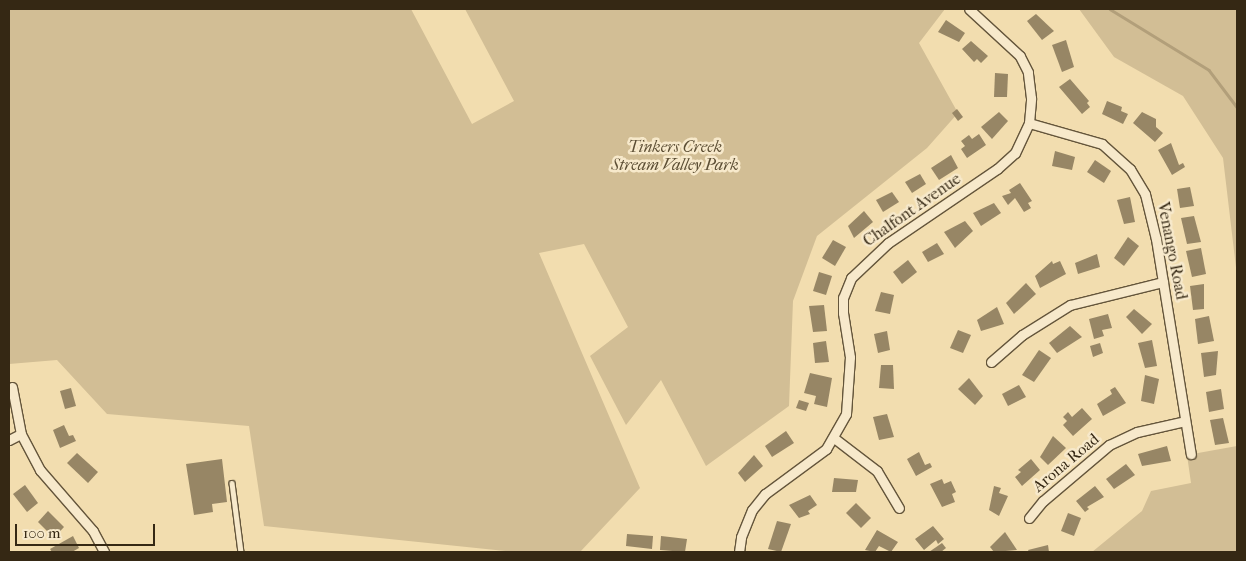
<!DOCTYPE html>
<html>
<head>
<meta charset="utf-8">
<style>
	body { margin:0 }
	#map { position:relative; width:1246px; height:561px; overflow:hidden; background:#f2ddaf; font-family:"IM FELL French Canon",serif }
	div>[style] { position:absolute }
	.green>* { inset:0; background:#d2be95 }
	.stream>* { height:2.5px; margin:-1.25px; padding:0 1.25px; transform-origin:1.25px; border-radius:1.25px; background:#b29f7a }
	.building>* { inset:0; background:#978665 }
	.roads { filter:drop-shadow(1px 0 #64553b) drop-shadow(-1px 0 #64553b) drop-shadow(0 1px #64553b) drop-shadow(0 -1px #64553b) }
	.lane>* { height:4.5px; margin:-2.25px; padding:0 2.25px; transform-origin:2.25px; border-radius:2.25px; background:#f7e9cb }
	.street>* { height:9px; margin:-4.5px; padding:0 4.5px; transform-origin:4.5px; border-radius:4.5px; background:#f7e9cb }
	span { translate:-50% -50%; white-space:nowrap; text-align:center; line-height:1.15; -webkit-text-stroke:5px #f7e9cb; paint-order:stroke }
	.park-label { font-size:16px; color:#5c4e34; font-style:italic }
	.street-label { font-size:16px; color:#352814 }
	.frame { position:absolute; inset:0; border:10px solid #352814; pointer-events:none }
	.scale { position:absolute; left:15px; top:524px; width:140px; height:22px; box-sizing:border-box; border:2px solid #352814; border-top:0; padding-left:6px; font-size:15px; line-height:18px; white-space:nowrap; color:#352814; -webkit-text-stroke:4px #f7e9cb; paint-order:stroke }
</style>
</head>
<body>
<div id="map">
	<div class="green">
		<div style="clip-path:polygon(9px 9px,411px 9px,472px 124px,514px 101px,465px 9px,945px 9px,919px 43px,958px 113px,927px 148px,817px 236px,793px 301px,789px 406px,706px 466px,661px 380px,626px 425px,590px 356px,628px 327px,584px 244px,539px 253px,640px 488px,580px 552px,516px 552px,264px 526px,249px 426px,107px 414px,57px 360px,9px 364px)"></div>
		<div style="clip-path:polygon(1079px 9px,1237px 9px,1237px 276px,1223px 158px,1183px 96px,1114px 57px)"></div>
		<div style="clip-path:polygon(1237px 446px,1237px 552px,1092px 552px,1142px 511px,1151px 491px,1191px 483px,1187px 455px)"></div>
	</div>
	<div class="stream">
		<div style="left:1110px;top:9px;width:116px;rotate:31.6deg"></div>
		<div style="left:1209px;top:70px;width:46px;rotate:52.9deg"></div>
	</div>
	<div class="building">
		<div style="clip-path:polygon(1036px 14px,1054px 31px,1042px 40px,1027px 21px)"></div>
		<div style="clip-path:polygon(946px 20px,965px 33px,959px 42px,938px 32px)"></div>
		<div style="clip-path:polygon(1066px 40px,1074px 67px,1062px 72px,1052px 45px)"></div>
		<div style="clip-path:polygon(971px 41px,988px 56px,981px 63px,977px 59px,974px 62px,962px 49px)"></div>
		<div style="clip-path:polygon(995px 73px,1008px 74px,1007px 97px,994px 97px)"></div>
		<div style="clip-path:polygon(1070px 79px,1089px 101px,1087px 103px,1090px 107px,1082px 114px,1059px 87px)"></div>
		<div style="clip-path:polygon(1107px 101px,1122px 107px,1121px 111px,1128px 114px,1123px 124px,1102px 114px)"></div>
		<div style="clip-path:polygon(957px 109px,963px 117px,958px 121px,952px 113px)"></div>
		<div style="clip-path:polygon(999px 112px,1008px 121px,992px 139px,981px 127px)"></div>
		<div style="clip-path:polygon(1142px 112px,1156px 119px,1156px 127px,1163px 133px,1155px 142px,1133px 123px)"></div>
		<div style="clip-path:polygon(979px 134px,986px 145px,967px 158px,961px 149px,965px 146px,961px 141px,969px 135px,972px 139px)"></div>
		<div style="clip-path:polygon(1171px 143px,1179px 165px,1183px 163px,1185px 167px,1172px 175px,1158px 150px)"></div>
		<div style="clip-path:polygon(1055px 151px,1075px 157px,1072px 170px,1052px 166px)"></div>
		<div style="clip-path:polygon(951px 155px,958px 168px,939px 180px,931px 168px)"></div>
		<div style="clip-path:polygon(1095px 160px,1111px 171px,1104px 183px,1087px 172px)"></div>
		<div style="clip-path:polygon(920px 174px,926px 184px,912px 193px,905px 182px)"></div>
		<div style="clip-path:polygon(1020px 183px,1032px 201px,1028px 203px,1031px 208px,1024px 212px,1015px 198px,1008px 205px,1002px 196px,1011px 193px,1009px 190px)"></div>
		<div style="clip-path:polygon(1190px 187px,1194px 206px,1180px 208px,1177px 189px)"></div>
		<div style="clip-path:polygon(892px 192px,899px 202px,883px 212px,876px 200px)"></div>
		<div style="clip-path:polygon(1130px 197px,1135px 222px,1124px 224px,1117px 200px)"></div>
		<div style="clip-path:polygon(994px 203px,1001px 213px,981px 226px,973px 213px)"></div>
		<div style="clip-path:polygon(864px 211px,873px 222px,854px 238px,848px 226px)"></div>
		<div style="clip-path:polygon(1194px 216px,1201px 242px,1187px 244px,1181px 218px)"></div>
		<div style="clip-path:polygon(965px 221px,973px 231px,955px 248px,944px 232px)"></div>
		<div style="clip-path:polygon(1128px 237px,1139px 246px,1124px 266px,1114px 258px)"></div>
		<div style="clip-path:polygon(833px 240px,846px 247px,835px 266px,822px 258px)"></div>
		<div style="clip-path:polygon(937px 243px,944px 254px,928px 262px,922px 252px)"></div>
		<div style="clip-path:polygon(1201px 248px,1206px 274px,1192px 277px,1186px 251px)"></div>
		<div style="clip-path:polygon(1097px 254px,1100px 267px,1078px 274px,1075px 263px)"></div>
		<div style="clip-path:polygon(908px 260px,917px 272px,902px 284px,893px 272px)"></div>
		<div style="clip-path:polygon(1052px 261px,1053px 264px,1060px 261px,1066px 274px,1040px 288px,1035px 276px)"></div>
		<div style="clip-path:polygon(819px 272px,832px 276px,826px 295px,813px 291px)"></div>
		<div style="clip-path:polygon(1026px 283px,1036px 294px,1014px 314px,1006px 303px)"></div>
		<div style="clip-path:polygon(1204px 284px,1204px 309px,1193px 310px,1190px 286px)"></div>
		<div style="clip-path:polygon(881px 292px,894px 295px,890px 314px,875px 311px)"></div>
		<div style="clip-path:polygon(824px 305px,827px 331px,813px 332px,809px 306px)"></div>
		<div style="clip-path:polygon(997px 307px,1004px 324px,981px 331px,977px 320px)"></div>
		<div style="clip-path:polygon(1134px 309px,1152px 324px,1142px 334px,1126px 317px)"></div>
		<div style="clip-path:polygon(1108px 314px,1112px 328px,1102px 330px,1104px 336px,1094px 339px,1089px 319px)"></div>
		<div style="clip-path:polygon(1209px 316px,1214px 341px,1198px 344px,1195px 319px)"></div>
		<div style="clip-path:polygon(1070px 326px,1082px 337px,1057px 353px,1049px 343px)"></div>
		<div style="clip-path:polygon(958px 330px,971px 335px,963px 353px,950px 348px)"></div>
		<div style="clip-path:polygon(887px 331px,890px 350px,878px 353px,874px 334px)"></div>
		<div style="clip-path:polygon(1152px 340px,1157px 366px,1145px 368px,1138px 343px)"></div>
		<div style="clip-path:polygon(826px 341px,829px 362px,815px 363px,813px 343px)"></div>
		<div style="clip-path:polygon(1100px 343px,1103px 353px,1093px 357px,1090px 346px)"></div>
		<div style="clip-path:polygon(1039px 350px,1051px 358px,1034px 382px,1022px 375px)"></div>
		<div style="clip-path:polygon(1218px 351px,1216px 375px,1204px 377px,1201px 353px)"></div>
		<div style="clip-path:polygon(881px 365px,893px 365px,894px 389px,879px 388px)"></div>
		<div style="clip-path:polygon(810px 373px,832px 378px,827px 407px,814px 404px,816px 396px,804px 393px)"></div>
		<div style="clip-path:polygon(1145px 375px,1159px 379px,1154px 404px,1141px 401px)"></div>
		<div style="clip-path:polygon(969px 378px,983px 396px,975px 405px,958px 389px)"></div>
		<div style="clip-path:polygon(1019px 385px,1026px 397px,1008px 406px,1002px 394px)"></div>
		<div style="clip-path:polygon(1115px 387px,1126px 403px,1103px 416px,1097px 404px,1112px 394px,1110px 390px)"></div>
		<div style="clip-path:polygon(71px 388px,76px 406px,65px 409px,60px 391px)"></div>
		<div style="clip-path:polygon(1221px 389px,1224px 409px,1209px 412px,1206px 392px)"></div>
		<div style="clip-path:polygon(799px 400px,809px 403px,806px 411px,796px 408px)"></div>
		<div style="clip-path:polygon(1082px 408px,1092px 419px,1073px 436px,1063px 425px,1067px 421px,1063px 417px,1068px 412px,1072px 417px)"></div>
		<div style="clip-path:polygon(887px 414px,894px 437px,879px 440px,873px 417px)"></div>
		<div style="clip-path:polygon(1223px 418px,1229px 443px,1215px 445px,1210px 420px)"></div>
		<div style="clip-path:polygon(64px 425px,69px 436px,73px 435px,76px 441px,60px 448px,53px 430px)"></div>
		<div style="clip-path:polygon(786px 431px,794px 443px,772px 457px,765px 446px)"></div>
		<div style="clip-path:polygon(1053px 436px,1066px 448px,1048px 465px,1040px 457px)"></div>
		<div style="clip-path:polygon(1167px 446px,1171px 461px,1142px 466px,1138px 454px)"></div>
		<div style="clip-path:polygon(919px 452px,925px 465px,930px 463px,932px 467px,916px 476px,907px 459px)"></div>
		<div style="clip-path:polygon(77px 453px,98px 472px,88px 483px,67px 463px)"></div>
		<div style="clip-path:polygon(754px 455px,763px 466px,745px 482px,738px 473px)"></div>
		<div style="clip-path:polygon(222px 459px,227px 502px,212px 504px,213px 512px,194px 515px,186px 464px)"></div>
		<div style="clip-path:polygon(1031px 459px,1040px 470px,1022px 486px,1015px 477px,1021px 472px,1018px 470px)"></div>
		<div style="clip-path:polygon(1126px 464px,1135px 475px,1114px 489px,1106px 479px)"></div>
		<div style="clip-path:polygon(834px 478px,858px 480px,856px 492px,832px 492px)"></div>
		<div style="clip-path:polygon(942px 479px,944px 484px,951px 481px,956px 492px,952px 494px,955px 502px,942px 507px,930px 484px)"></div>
		<div style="clip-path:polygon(25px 485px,38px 503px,27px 512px,13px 494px)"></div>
		<div style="clip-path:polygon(994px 486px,1001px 488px,999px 493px,1008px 496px,999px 516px,989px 510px)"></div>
		<div style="clip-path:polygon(1095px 486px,1104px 497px,1087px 507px,1089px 509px,1085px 512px,1076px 501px)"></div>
		<div style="clip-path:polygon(810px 495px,817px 505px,808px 511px,810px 514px,799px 518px,789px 505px)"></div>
		<div style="clip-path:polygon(856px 503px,871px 518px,861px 528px,846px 513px)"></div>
		<div style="clip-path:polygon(48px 511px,64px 527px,54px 538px,38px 522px)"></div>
		<div style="clip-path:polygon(1068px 513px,1081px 518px,1074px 536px,1061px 531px)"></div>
		<div style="clip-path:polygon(777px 521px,791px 524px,781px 552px,768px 549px)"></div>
		<div style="clip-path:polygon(933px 526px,944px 539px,938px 544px,936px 540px,924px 550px,915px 539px)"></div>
		<div style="clip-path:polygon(877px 530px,898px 542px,891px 552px,879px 546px,875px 552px,865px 550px)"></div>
		<div style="clip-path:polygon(1005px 532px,1017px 550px,994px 552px,990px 547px)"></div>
		<div style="clip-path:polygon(627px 534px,653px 536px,652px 549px,626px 546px)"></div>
		<div style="clip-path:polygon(73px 536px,79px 548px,72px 552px,52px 552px,50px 549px)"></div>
		<div style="clip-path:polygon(661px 536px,687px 539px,685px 552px,660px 550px)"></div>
		<div style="clip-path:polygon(942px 543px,946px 548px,941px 552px,929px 552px)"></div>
		<div style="clip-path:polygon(1048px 545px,1049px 552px,1029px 552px,1028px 550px)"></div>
	</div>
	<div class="roads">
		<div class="lane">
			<div style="left:232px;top:483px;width:70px;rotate:82.6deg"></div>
		</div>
		<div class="street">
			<div style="left:1029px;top:123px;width:76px;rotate:16deg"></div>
			<div style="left:1102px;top:144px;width:38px;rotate:42deg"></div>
			<div style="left:1130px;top:169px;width:29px;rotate:59deg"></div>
			<div style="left:1145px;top:194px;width:46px;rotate:76.3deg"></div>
			<div style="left:1156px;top:239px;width:218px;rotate:80.8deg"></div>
			<div style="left:991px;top:362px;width:41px;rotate:-41.1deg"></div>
			<div style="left:1022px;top:335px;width:57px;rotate:-32deg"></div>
			<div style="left:1070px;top:305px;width:96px;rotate:-13.9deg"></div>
			<div style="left:12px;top:387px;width:48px;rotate:79.2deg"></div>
			<div style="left:21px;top:434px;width:41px;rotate:62.2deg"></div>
			<div style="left:40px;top:470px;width:81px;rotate:49deg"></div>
			<div style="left:93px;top:531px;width:24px;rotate:62deg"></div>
			<div style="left:834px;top:438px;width:54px;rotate:37.5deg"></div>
			<div style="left:877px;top:471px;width:43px;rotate:59.3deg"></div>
			<div style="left:9px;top:440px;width:13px;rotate:-27deg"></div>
			<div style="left:1029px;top:518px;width:22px;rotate:-51deg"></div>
			<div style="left:1043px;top:501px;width:87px;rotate:-40.3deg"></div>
			<div style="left:1109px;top:445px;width:31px;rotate:-25deg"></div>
			<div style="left:1137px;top:432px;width:49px;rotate:-12.9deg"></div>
			<div style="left:739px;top:552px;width:15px;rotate:-82deg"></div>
			<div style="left:741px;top:537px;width:29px;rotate:-68deg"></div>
			<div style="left:752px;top:510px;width:21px;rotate:-51deg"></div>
			<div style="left:765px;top:494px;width:76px;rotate:-36.4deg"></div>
			<div style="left:826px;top:449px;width:40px;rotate:-60.3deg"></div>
			<div style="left:846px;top:414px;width:57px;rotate:-86deg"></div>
			<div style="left:850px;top:357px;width:45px;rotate:-99deg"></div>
			<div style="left:843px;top:313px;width:15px;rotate:-90deg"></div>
			<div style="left:843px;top:298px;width:22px;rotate:-68deg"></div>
			<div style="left:851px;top:278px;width:51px;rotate:-43.4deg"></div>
			<div style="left:888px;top:243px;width:132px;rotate:-34.2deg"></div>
			<div style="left:997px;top:169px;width:24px;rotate:-42deg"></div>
			<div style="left:1015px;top:153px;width:33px;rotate:-65deg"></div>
			<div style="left:1029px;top:123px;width:25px;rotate:-85deg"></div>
			<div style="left:1031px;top:98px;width:26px;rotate:-97deg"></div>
			<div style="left:1028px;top:72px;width:18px;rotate:-117deg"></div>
			<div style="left:1020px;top:56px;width:69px;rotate:-137.3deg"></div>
		</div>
	</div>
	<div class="park-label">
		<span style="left:675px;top:156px">Tinkers Creek<br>Stream Valley Park</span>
	</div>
	<div class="street-label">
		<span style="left:912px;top:210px;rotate:-35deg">Chalfont Avenue</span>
		<span style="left:1172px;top:251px;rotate:79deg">Venango Road</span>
		<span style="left:1066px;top:463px;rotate:-40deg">Arona Road</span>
	</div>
	<div class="frame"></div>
	<div class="scale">100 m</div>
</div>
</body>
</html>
